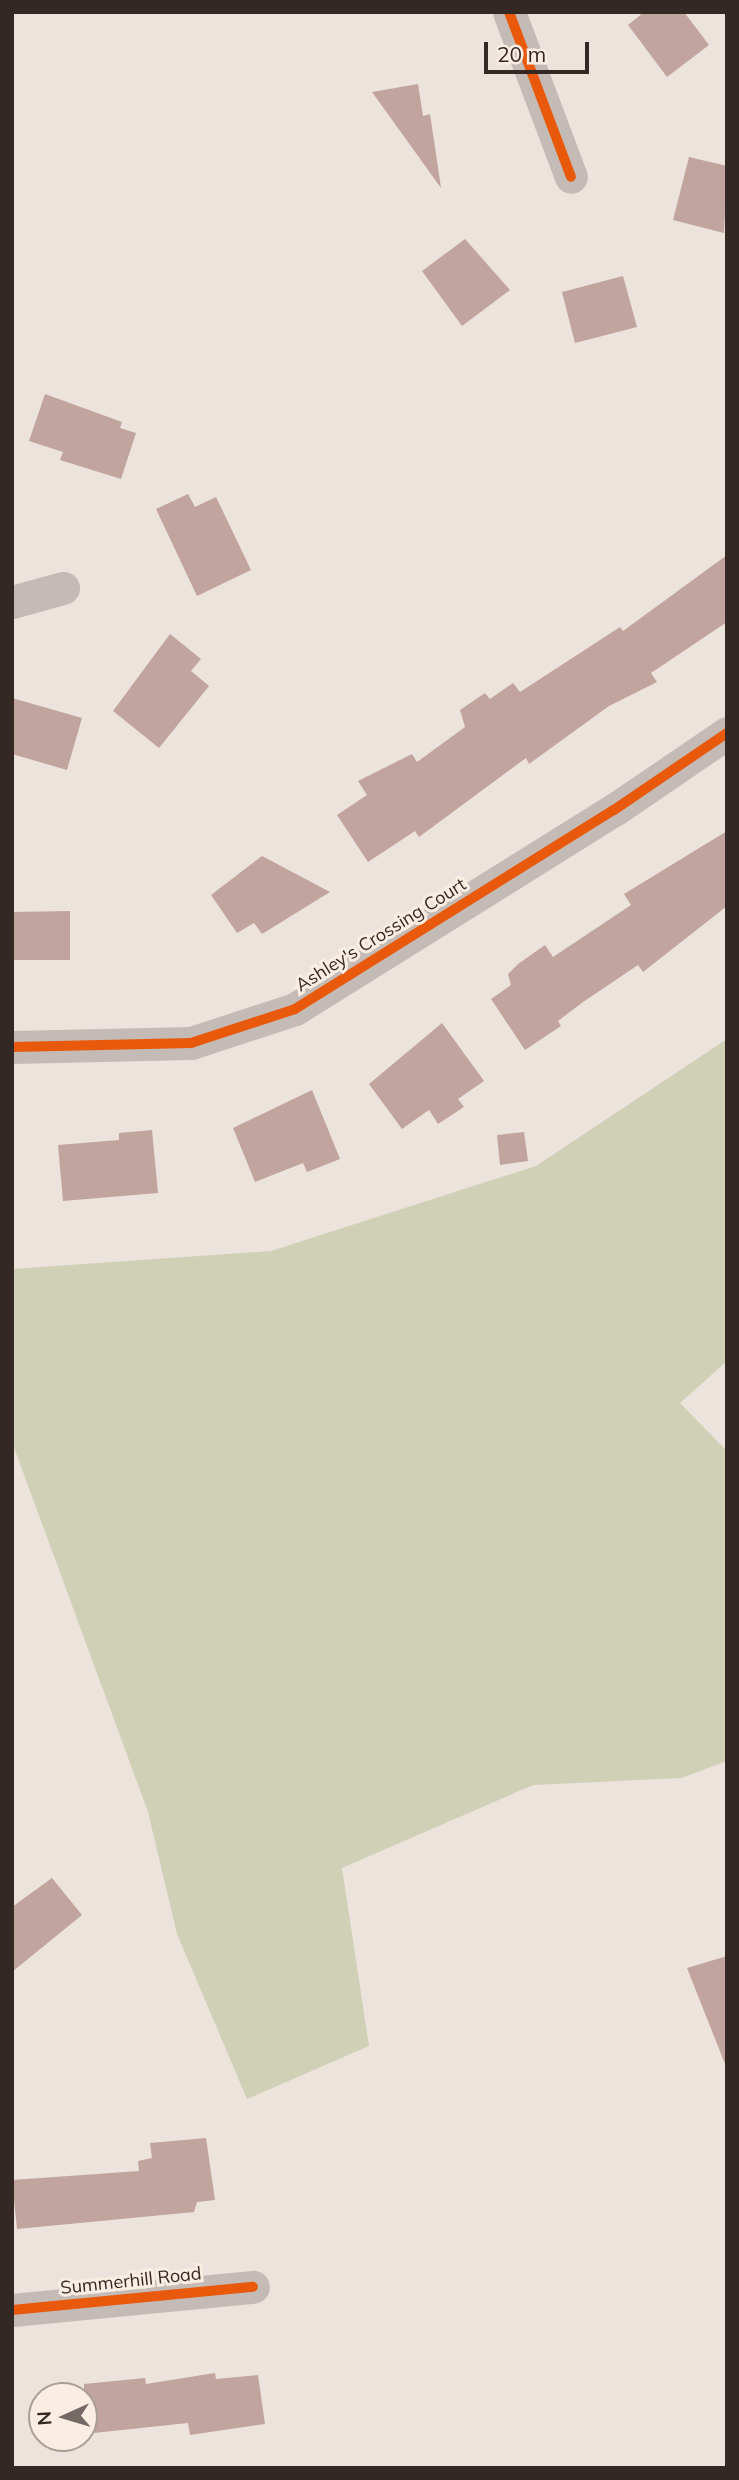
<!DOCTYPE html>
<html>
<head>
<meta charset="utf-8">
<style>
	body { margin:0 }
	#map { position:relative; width:739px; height:2480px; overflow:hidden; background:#ece3dc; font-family:Mulish,sans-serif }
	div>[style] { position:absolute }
	.green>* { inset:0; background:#cfd0b6 }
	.building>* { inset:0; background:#c1a49d }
	.street>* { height:33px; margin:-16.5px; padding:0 16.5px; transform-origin:16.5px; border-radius:16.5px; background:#c4bbb6 }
	.cycleway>* { height:10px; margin:-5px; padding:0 5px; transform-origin:5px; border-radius:5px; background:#e8590c }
	span { translate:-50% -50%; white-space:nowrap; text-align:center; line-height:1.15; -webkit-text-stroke:6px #faede2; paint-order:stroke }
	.street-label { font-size:18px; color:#342825 }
	.frame { position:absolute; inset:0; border:14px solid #342825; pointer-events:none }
	.north { position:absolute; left:28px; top:2382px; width:70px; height:70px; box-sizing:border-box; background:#faede2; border:2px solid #ab9e96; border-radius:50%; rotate:266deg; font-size:19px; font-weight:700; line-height:28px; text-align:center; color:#342825 }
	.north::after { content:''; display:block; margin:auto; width:24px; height:32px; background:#746965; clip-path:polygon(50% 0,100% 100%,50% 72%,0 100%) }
	.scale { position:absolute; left:484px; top:42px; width:105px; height:32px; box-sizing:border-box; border:4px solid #342825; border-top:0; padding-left:9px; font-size:21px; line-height:24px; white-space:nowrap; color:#342825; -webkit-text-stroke:5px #faede2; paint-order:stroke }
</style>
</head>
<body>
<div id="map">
	<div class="green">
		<div style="clip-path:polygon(727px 1039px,727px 1361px,680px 1403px,727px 1451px,727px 1761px,682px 1778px,533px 1785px,342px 1868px,369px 2046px,247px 2099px,177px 1934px,148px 1812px,12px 1442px,12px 1269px,271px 1251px,536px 1166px)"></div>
	</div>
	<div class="building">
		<div style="clip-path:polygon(644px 12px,684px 12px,709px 45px,667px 77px,628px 25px)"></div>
		<div style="clip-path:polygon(418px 84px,423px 116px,430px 114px,441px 188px,372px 92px)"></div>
		<div style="clip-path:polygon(689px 157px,727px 166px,724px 233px,673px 220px)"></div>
		<div style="clip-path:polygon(465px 239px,510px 290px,462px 326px,422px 271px)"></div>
		<div style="clip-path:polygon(623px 276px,637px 327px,575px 343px,562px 292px)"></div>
		<div style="clip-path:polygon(45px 394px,122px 422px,120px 428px,136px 433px,121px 479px,60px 460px,63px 452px,29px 441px)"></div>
		<div style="clip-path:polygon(188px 494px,195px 507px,216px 497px,251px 570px,197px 596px,156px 509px)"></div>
		<div style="clip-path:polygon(727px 555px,727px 622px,651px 673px,657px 682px,609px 706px,529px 764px,526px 758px,419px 837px,415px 831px,368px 862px,337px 815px,367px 795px,358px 781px,412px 754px,417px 762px,465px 727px,460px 710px,485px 693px,490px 699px,513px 683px,520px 692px,620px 627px,623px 631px)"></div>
		<div style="clip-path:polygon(170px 634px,201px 659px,191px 671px,209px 686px,159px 748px,113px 711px)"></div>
		<div style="clip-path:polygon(12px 698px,82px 718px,67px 770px,12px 754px)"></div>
		<div style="clip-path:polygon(727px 831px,727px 906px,643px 972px,638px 965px,583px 1002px,558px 1021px,561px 1026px,525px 1050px,491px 999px,511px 985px,508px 974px,518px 964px,545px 945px,553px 957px,631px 905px,624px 894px)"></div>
		<div style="clip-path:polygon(262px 856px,330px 892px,262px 934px,254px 923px,237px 933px,211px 895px)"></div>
		<div style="clip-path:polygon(70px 911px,70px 960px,12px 960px,12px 912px)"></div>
		<div style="clip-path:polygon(442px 1023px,484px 1081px,458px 1099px,464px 1107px,438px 1124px,429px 1110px,402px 1129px,369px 1084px)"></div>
		<div style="clip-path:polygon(312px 1090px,340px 1159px,307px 1172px,303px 1163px,255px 1182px,233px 1128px)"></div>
		<div style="clip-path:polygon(152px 1130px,158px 1193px,63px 1201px,58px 1145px,119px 1140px,119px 1133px)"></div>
		<div style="clip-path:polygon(524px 1132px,528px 1161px,500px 1165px,497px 1135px)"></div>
		<div style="clip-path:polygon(52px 1878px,82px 1915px,12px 1972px,12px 1907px)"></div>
		<div style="clip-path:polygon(727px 1956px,727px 2064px,725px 2064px,687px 1968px)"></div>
		<div style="clip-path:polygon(206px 2138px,215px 2200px,197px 2202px,194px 2212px,17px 2229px,12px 2180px,139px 2171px,138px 2161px,152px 2158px,150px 2143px)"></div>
		<div style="clip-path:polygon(215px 2373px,216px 2379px,258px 2375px,265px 2424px,190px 2435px,188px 2423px,84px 2434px,84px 2384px,145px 2378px,146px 2384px)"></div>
	</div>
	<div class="street">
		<div style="left:509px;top:12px;width:176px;rotate:69.4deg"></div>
		<div style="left:12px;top:602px;width:53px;rotate:-15.4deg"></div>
		<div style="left:12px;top:1047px;width:179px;rotate:-1.3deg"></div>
		<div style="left:191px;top:1043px;width:109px;rotate:-18.1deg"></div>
		<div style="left:295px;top:1009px;width:376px;rotate:-32deg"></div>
		<div style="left:614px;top:810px;width:137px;rotate:-34.3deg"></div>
		<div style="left:12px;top:2310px;width:242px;rotate:-5.5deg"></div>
	</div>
	<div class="cycleway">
		<div style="left:509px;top:12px;width:176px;rotate:69.4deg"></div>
		<div style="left:12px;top:1047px;width:179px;rotate:-1.3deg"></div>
		<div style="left:191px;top:1043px;width:109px;rotate:-18.1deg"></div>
		<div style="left:295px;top:1009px;width:376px;rotate:-32deg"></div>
		<div style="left:614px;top:810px;width:137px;rotate:-34.3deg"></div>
		<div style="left:12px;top:2310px;width:242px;rotate:-5.5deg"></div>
	</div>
	<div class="street-label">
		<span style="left:381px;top:935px;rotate:-32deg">Ashley's Crossing Court</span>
		<span style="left:131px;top:2281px;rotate:-6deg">Summerhill Road</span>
	</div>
	<div class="frame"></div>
	<div class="north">N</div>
	<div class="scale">20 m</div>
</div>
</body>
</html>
